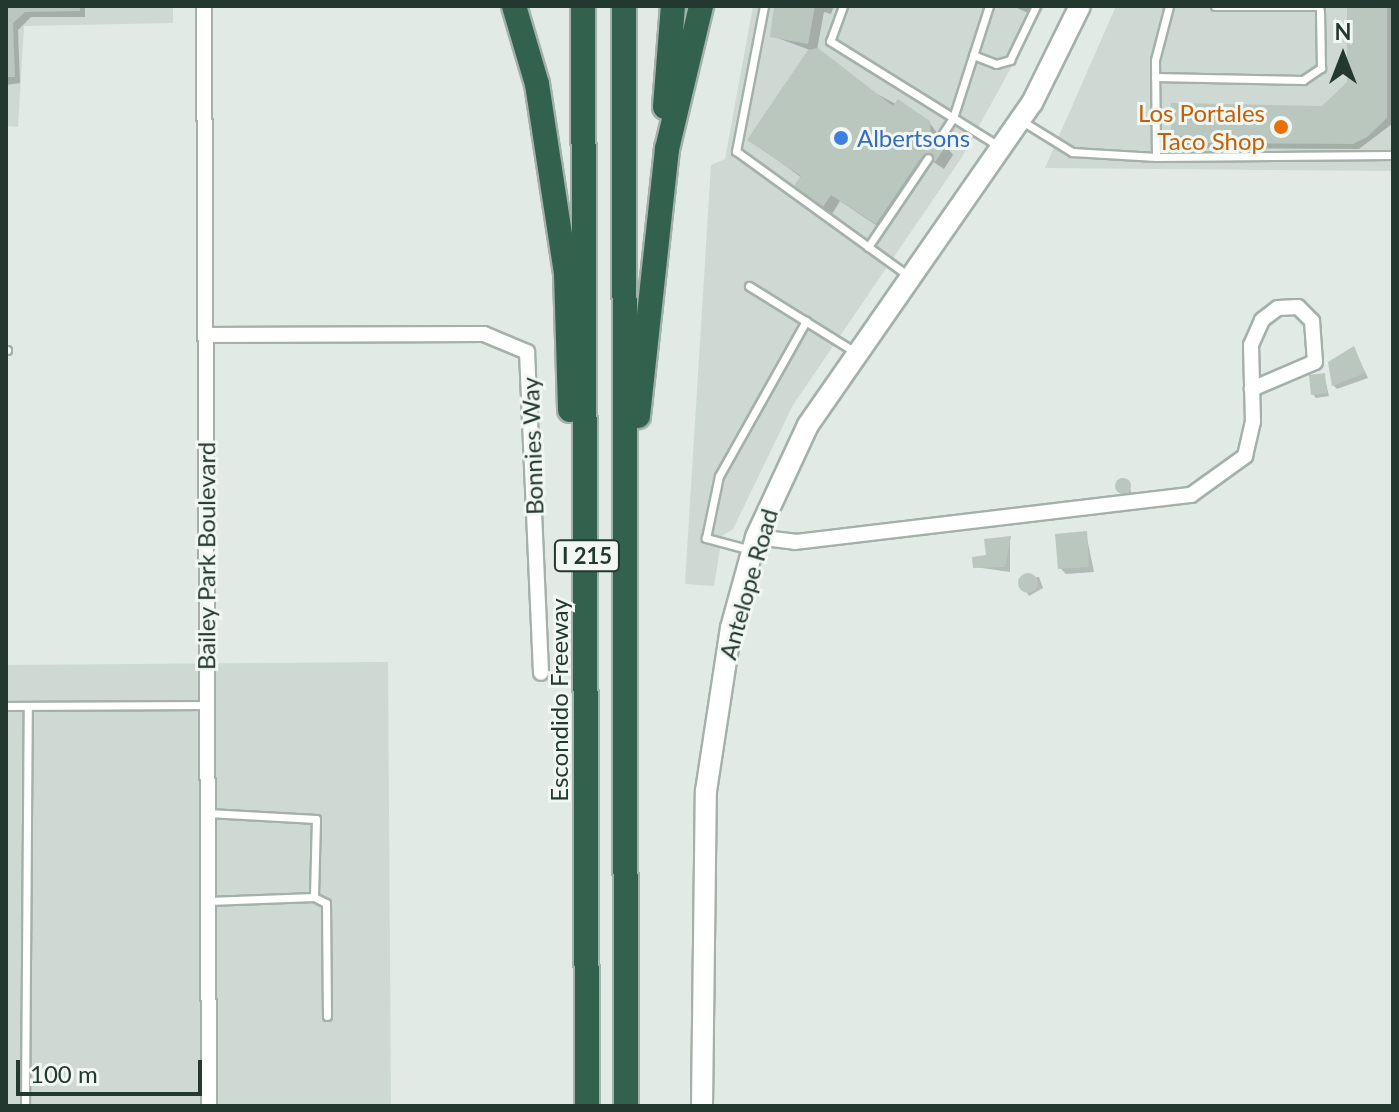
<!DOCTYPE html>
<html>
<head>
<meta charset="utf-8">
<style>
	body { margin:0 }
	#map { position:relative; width:1399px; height:1112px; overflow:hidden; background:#e1eae4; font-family:Lato,sans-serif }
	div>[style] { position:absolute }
	.built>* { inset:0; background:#cfd9d3 }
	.shadow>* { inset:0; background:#0003 }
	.building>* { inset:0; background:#b9c7bf }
	.round { border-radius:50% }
	.roads { filter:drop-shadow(2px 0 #a4b1aa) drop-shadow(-2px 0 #a4b1aa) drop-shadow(0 2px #a4b1aa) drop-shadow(0 -2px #a4b1aa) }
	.service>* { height:7px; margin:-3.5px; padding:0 3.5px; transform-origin:3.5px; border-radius:3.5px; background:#fff }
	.minor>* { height:14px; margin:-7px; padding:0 7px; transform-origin:7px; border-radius:7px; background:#fff }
	.secondary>* { height:20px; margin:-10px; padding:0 10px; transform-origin:10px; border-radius:10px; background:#fff }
	.motorway>* { height:24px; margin:-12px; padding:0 12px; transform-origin:12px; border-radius:12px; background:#32624e }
	.dots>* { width:22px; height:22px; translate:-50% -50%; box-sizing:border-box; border:4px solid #f1f7f3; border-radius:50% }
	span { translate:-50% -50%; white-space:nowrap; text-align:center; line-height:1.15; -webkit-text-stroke:6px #f1f7f3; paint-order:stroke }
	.shield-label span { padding:2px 6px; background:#f1f7f3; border:2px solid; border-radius:6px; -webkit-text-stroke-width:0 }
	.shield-label { font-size:22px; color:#23392f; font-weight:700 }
	.food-label { font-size:24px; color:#c56008 }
	.right { translate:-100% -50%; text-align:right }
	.shop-label { font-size:24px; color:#366cbe }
	.left { translate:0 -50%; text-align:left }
	.street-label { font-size:24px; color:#23392f }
	.frame { position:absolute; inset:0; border:8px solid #23392f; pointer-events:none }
	.north { position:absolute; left:1303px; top:16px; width:80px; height:80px; -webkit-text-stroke:6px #f1f7f3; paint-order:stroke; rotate:0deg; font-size:22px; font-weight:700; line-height:32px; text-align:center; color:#23392f }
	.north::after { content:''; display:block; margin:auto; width:28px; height:36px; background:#23392f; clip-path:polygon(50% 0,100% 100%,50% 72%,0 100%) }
	.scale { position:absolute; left:16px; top:1060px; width:186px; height:36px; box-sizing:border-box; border:4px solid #23392f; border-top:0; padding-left:10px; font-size:24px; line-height:28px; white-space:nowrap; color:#23392f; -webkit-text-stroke:6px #f1f7f3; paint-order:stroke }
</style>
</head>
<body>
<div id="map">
	<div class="built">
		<div style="clip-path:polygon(6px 6px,173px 6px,173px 23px,24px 26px,18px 127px,6px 126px)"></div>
		<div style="clip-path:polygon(753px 6px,1045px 6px,962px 157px,793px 405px,733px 529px,722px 536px,714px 586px,685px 584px,711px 165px,725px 159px)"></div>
		<div style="clip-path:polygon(1116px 6px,1393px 6px,1393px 171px,1045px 168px)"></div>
		<div style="clip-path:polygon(388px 662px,391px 1106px,6px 1106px,6px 665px)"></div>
	</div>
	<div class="shadow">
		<div style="clip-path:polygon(6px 6px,85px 6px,85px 17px,31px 17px,18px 30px,20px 83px,6px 85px)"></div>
		<div style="clip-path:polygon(782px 6px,834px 6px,831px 14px,824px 12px,817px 50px,853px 81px,929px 122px,953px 155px,944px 169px,932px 161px,885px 231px,840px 201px,832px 214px,804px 195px,796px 187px,802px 178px,750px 140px,810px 50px,772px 36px)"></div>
		<div style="clip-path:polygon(1013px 6px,1033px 6px,1030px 14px)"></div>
		<div style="clip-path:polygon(1349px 6px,1393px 6px,1392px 124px,1359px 149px,1192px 148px,1173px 135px,1323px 108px,1349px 82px)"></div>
		<div style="clip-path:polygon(1354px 349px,1368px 378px,1337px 389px,1333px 385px)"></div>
		<div style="clip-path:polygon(1324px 375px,1329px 396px,1316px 398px,1313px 394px)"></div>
		<div style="clip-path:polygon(1127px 480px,1132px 494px,1123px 497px,1118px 481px)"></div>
		<div style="clip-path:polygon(1086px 533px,1094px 572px,1066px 574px,1060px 568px)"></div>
		<div style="clip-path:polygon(1010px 538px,1010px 572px,975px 567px,988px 557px)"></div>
		<div style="clip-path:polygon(1039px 577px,1043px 588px,1029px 596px,1018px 579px)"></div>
	</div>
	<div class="building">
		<div style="clip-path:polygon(6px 6px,80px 6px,80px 11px,25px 12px,13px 23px,15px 77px,6px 77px)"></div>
		<div style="clip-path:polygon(774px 6px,815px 6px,808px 44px,770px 37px)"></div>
		<div style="clip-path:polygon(1347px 6px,1387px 6px,1387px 118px,1367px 137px,1353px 144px,1184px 143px,1184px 136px,1171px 136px,1171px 103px,1322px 106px,1347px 82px)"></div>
		<div style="clip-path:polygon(818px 48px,893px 106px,898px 99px,930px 121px,931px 136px,946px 146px,935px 162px,923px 155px,876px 224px,831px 195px,823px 207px,793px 187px,801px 176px,747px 140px,808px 50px)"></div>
		<div style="clip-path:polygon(1354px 346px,1365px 373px,1332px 386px,1328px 362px)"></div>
		<div style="clip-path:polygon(1325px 373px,1327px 393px,1311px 395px,1309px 375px)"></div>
		<div class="round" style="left:1115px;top:478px;width:16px;height:16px"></div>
		<div style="clip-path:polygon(1087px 531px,1089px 567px,1058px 569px,1055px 534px)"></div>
		<div style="clip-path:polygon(1011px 536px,1005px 567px,973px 568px,972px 557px,986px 555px,984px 539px)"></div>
		<div class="round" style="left:1018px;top:573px;width:20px;height:20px"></div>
	</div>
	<div class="roads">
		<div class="service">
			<div style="left:764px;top:6px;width:148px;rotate:100.9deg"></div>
			<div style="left:736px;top:151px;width:211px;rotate:35.9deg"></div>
			<div style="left:843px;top:6px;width:37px;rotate:110deg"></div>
			<div style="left:830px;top:41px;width:200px;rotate:31.9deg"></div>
			<div style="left:1169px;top:6px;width:56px;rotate:104.5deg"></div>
			<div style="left:1155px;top:60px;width:97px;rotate:89.4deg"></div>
			<div style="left:1156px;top:157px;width:237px;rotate:-0.5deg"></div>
			<div style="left:1215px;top:6px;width:105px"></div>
			<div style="left:973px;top:55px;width:25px;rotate:21deg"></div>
			<div style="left:996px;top:64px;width:15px;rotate:-16deg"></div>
			<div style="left:1010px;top:60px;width:60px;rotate:-64.3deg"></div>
			<div style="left:1155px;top:77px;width:148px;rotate:1.2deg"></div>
			<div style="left:1303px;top:80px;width:22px;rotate:-34deg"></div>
			<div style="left:1321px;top:68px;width:57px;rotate:-91deg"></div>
			<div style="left:1022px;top:121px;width:59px;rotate:31.8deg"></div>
			<div style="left:1072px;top:152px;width:84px;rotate:3.4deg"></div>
			<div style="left:938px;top:141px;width:27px;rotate:-57deg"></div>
			<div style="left:953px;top:118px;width:118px;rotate:-72.2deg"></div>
			<div style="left:868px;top:247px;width:107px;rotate:-56deg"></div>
			<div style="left:749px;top:286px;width:125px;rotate:31.9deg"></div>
			<div style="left:6px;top:350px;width:1px"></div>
			<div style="left:751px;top:550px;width:47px;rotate:-165.1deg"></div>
			<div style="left:706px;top:538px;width:63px;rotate:-78.2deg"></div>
			<div style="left:719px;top:476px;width:178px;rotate:-60.7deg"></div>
			<div style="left:6px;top:706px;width:201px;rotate:-0.3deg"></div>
			<div style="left:208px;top:813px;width:108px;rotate:3.2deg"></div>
			<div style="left:316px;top:819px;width:78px;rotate:91.5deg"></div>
			<div style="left:314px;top:897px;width:13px;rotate:27deg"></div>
			<div style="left:326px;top:903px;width:113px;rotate:89.5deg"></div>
			<div style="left:208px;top:901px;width:106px;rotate:-2.2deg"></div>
			<div style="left:25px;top:1106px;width:400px;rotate:-89.6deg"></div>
		</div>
		<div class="minor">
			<div style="left:204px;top:6px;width:1100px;rotate:89.74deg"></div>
			<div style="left:205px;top:335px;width:279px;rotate:-0.2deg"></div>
			<div style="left:484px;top:334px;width:47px;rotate:22.7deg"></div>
			<div style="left:527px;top:352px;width:321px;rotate:87.5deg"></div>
			<div style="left:756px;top:537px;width:39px;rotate:7deg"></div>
			<div style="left:795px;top:542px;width:399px;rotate:-6.8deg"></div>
			<div style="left:1191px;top:495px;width:67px;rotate:-35.8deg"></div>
			<div style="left:1245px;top:456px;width:35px;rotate:-77deg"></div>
			<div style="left:1253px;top:422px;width:77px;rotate:-91.5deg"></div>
			<div style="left:1251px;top:345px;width:27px;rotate:-66deg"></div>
			<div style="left:1262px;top:320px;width:20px;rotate:-37deg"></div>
			<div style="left:1278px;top:308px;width:20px;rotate:-3deg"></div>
			<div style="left:1298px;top:307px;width:20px;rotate:45deg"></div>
			<div style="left:1312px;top:321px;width:41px;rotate:85.8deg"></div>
			<div style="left:1315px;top:362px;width:69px;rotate:156.8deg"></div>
		</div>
		<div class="secondary">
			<div style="left:702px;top:1106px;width:315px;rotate:-89.3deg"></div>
			<div style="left:706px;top:791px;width:165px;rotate:-81.3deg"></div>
			<div style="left:731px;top:628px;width:94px;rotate:-74.6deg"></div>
			<div style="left:756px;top:537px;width:123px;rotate:-65.1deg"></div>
			<div style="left:808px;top:425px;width:392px;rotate:-55.2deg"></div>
			<div style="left:1032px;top:103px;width:108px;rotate:-63.7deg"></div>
		</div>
		<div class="motorway">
			<div style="left:514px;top:6px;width:81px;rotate:73.6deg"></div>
			<div style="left:537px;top:84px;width:191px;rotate:81.3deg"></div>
			<div style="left:566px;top:273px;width:137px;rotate:88.3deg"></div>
			<div style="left:583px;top:6px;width:1100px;rotate:89.79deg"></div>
			<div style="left:624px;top:6px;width:1100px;rotate:89.9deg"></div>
			<div style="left:665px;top:107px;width:101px;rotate:-85.5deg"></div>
			<div style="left:638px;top:416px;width:269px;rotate:-83.8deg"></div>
			<div style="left:667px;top:149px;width:147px;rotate:-76.6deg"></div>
		</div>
	</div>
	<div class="dots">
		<div style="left:1281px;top:127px;background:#e8710a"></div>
		<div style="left:841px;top:138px;background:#3f7fe0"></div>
	</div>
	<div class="shield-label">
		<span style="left:587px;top:556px">I 215</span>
	</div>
	<div class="food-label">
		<span class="right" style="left:1265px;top:127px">Los Portales<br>Taco Shop</span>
	</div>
	<div class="shop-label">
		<span class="left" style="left:857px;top:138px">Albertsons</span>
	</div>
	<div class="street-label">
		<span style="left:532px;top:446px;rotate:-92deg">Bonnies Way</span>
		<span style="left:206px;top:556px;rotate:-90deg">Bailey Park Boulevard</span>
		<span style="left:748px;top:584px;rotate:-74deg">Antelope Road</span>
		<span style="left:559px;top:700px;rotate:-90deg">Escondido Freeway</span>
	</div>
	<div class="frame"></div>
	<div class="north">N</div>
	<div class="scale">100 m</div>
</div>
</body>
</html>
